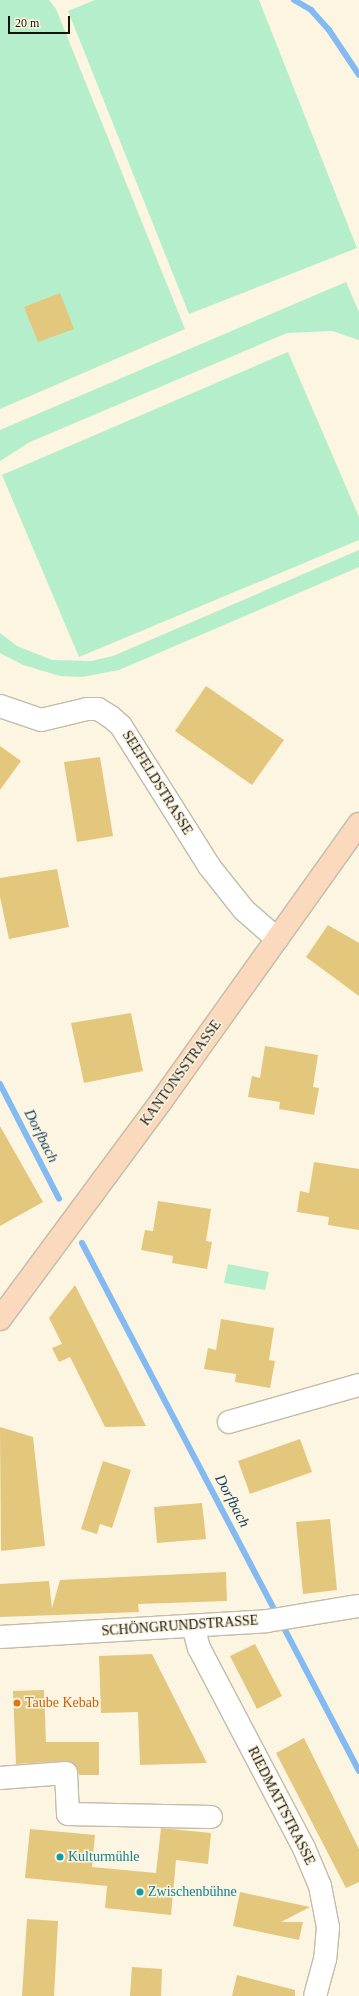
<!DOCTYPE html>
<html>
<head>
<meta charset="utf-8">
<style>
	body { margin:0 }
	#map { position:relative; width:359px; height:1996px; overflow:hidden; background:#fcf5e2; font-family:"Times New Roman",serif }
	div>[style] { position:absolute }
	.green>* { inset:0; background:#b4eeca }
	.stream>* { height:6px; margin:-3px; padding:0 3px; transform-origin:3px; border-radius:3px; background:#83baf1 }
	.building>* { inset:0; background:#e2c77c }
	.roads { filter:drop-shadow(1px 0 #c2bca9) drop-shadow(-1px 0 #c2bca9) drop-shadow(0 1px #c2bca9) drop-shadow(0 -1px #c2bca9) }
	.minor>* { height:22px; margin:-11px; padding:0 11px; transform-origin:11px; border-radius:11px; background:#fff }
	.major>* { height:22px; margin:-11px; padding:0 11px; transform-origin:11px; border-radius:11px; background:#fad9bc }
	.dots>* { width:11px; height:11px; translate:-50% -50%; box-sizing:border-box; border:2px solid #fcf5e2; border-radius:50% }
	span { translate:-50% -50%; white-space:nowrap; text-align:center; line-height:1.15; -webkit-text-stroke:3px #fcf5e2; paint-order:stroke }
	.street-label { font-size:14px; color:#15130c }
	.food-label { font-size:14px; color:#c56008 }
	.left { translate:0 -50%; text-align:left }
	.culture-label { font-size:14px; color:#0d838f }
	.water-label { font-size:15px; color:#123a5e; font-style:italic }
	.scale { position:absolute; left:8px; top:16px; width:62px; height:18px; box-sizing:border-box; border:2px solid #15130c; border-top:0; padding-left:5px; font-size:12px; line-height:14px; white-space:nowrap; color:#15130c; -webkit-text-stroke:3px #fcf5e2; paint-order:stroke }
</style>
</head>
<body>
<div id="map">
	<div class="green">
		<div style="clip-path:polygon(0 0,49px 0,56px 9px,185px 329px,0 409px)"></div>
		<div style="clip-path:polygon(95px 0,259px 0,357px 248px,189px 314px,68px 11px)"></div>
		<div style="clip-path:polygon(346px 282px,359px 312px,359px 340px,332px 331px,287px 333px,30px 442px,0 461px,0 430px)"></div>
		<div style="clip-path:polygon(288px 352px,359px 517px,359px 540px,79px 657px,2px 475px)"></div>
		<div style="clip-path:polygon(359px 550px,359px 567px,119px 670px,82px 677px,60px 676px,23px 665px,0 653px,0 633px,17px 646px,52px 660px,91px 661px,113px 656px)"></div>
		<div style="clip-path:polygon(228px 1264px,269px 1272px,265px 1290px,224px 1283px)"></div>
	</div>
	<div class="stream">
		<div style="left:294px;top:0;width:20px;rotate:30deg"></div>
		<div style="left:311px;top:10px;width:27px;rotate:48deg"></div>
		<div style="left:329px;top:30px;width:54px;rotate:56.3deg"></div>
		<div style="left:0;top:1084px;width:129px;rotate:62.8deg"></div>
		<div style="left:82px;top:1243px;width:596px;rotate:62.32deg"></div>
	</div>
	<div class="building">
		<div style="clip-path:polygon(60px 293px,74px 329px,38px 342px,24px 307px)"></div>
		<div style="clip-path:polygon(206px 686px,284px 740px,252px 785px,175px 731px)"></div>
		<div style="clip-path:polygon(0 746px,21px 761px,0 790px)"></div>
		<div style="clip-path:polygon(100px 757px,113px 836px,77px 842px,64px 762px)"></div>
		<div style="clip-path:polygon(57px 869px,69px 927px,9px 939px,0 897px,0 878px)"></div>
		<div style="clip-path:polygon(328px 925px,359px 943px,359px 996px,306px 957px)"></div>
		<div style="clip-path:polygon(131px 1013px,143px 1071px,84px 1083px,71px 1023px)"></div>
		<div style="clip-path:polygon(265px 1046px,318px 1055px,313px 1087px,319px 1088px,314px 1115px,279px 1109px,280px 1102px,248px 1097px,252px 1076px,260px 1078px)"></div>
		<div style="clip-path:polygon(0 1126px,43px 1202px,0 1226px)"></div>
		<div style="clip-path:polygon(314px 1162px,359px 1169px,359px 1230px,328px 1225px,329px 1217px,297px 1212px,300px 1191px,309px 1193px)"></div>
		<div style="clip-path:polygon(158px 1201px,211px 1209px,206px 1241px,212px 1242px,207px 1269px,172px 1263px,173px 1256px,141px 1250px,145px 1230px,153px 1231px)"></div>
		<div style="clip-path:polygon(75px 1285px,146px 1426px,105px 1427px,70px 1357px,59px 1362px,52px 1348px,62px 1344px,49px 1318px)"></div>
		<div style="clip-path:polygon(221px 1319px,274px 1328px,269px 1360px,275px 1361px,270px 1388px,235px 1382px,236px 1374px,204px 1369px,208px 1348px,216px 1350px)"></div>
		<div style="clip-path:polygon(0 1427px,33px 1437px,45px 1546px,1px 1551px)"></div>
		<div style="clip-path:polygon(300px 1439px,312px 1472px,250px 1494px,238px 1461px)"></div>
		<div style="clip-path:polygon(103px 1461px,131px 1470px,112px 1528px,100px 1524px,97px 1534px,81px 1529px)"></div>
		<div style="clip-path:polygon(202px 1503px,206px 1539px,157px 1543px,154px 1507px)"></div>
		<div style="clip-path:polygon(330px 1519px,337px 1590px,303px 1594px,296px 1522px)"></div>
		<div style="clip-path:polygon(226px 1572px,227px 1601px,138px 1604px,139px 1612px,0 1617px,0 1584px,49px 1581px,52px 1608px,60px 1580px)"></div>
		<div style="clip-path:polygon(255px 1644px,282px 1696px,257px 1709px,230px 1656px)"></div>
		<div style="clip-path:polygon(152px 1654px,207px 1763px,140px 1765px,138px 1712px,101px 1713px,99px 1656px)"></div>
		<div style="clip-path:polygon(44px 1690px,46px 1742px,99px 1742px,99px 1775px,79px 1775px,76px 1766px,65px 1761px,16px 1764px,13px 1691px)"></div>
		<div style="clip-path:polygon(304px 1738px,359px 1849px,359px 1882px,346px 1888px,276px 1753px)"></div>
		<div style="clip-path:polygon(161px 1828px,211px 1833px,208px 1864px,176px 1860px,171px 1915px,105px 1908px,107px 1886px,25px 1878px,30px 1829px,95px 1835px,92px 1867px,156px 1873px)"></div>
		<div style="clip-path:polygon(240px 1892px,310px 1907px,281px 1922px,303px 1922px,299px 1940px,233px 1926px)"></div>
		<div style="clip-path:polygon(27px 1919px,58px 1921px,54px 1996px,22px 1996px)"></div>
		<div style="clip-path:polygon(132px 1967px,162px 1969px,161px 1996px,130px 1996px)"></div>
		<div style="clip-path:polygon(237px 1975px,295px 1990px,295px 1996px,232px 1996px)"></div>
	</div>
	<div class="roads">
		<div class="minor">
			<div style="left:0;top:706px;width:43px;rotate:18.9deg"></div>
			<div style="left:41px;top:720px;width:47px;rotate:-13.4deg"></div>
			<div style="left:87px;top:709px;width:11px"></div>
			<div style="left:98px;top:709px;width:15px;rotate:32deg"></div>
			<div style="left:111px;top:717px;width:13px;rotate:42deg"></div>
			<div style="left:121px;top:726px;width:165px;rotate:57.8deg"></div>
			<div style="left:209px;top:866px;width:56px;rotate:51.5deg"></div>
			<div style="left:244px;top:910px;width:44px;rotate:41.3deg"></div>
			<div style="left:229px;top:1422px;width:135px;rotate:-15.9deg"></div>
			<div style="left:193px;top:1626px;width:23px;rotate:75deg"></div>
			<div style="left:199px;top:1648px;width:226px;rotate:62.3deg"></div>
			<div style="left:304px;top:1848px;width:41px;rotate:67.2deg"></div>
			<div style="left:320px;top:1886px;width:42px;rotate:79deg"></div>
			<div style="left:328px;top:1927px;width:32px;rotate:95deg"></div>
			<div style="left:325px;top:1959px;width:38px;rotate:105deg"></div>
			<div style="left:0;top:1637px;width:267px;rotate:-3.4deg"></div>
			<div style="left:267px;top:1621px;width:93px;rotate:-9.3deg"></div>
			<div style="left:0;top:1778px;width:66px;rotate:-4.3deg"></div>
			<div style="left:66px;top:1773px;width:41px;rotate:87.2deg"></div>
			<div style="left:68px;top:1814px;width:143px;rotate:1.2deg"></div>
		</div>
		<div class="major">
			<div style="left:0;top:1319px;width:272px;rotate:-53.5deg"></div>
			<div style="left:162px;top:1100px;width:339px;rotate:-54.5deg"></div>
		</div>
	</div>
	<div class="dots">
		<div style="left:17px;top:1703px;background:#e8710a"></div>
		<div style="left:60px;top:1857px;background:#0f9aa8"></div>
		<div style="left:140px;top:1892px;background:#0f9aa8"></div>
	</div>
	<div class="street-label">
		<span style="left:157px;top:783px;rotate:58deg">SEEFELDSTRASSE</span>
		<span style="left:181px;top:1073px;rotate:-54deg">KANTONSSTRASSE</span>
		<span style="left:180px;top:1626px;rotate:-4deg">SCHÖNGRUNDSTRASSE</span>
		<span style="left:281px;top:1806px;rotate:63deg">RIEDMATTSTRASSE</span>
	</div>
	<div class="food-label">
		<span class="left" style="left:25px;top:1703px">Taube Kebab</span>
	</div>
	<div class="culture-label">
		<span class="left" style="left:68px;top:1857px">Kulturmühle</span>
		<span class="left" style="left:148px;top:1892px">Zwischenbühne</span>
	</div>
	<div class="water-label">
		<span style="left:41px;top:1136px;rotate:63deg">Dorfbach</span>
		<span style="left:232px;top:1501px;rotate:62deg">Dorfbach</span>
	</div>
	<div class="scale">20 m</div>
</div>
</body>
</html>
